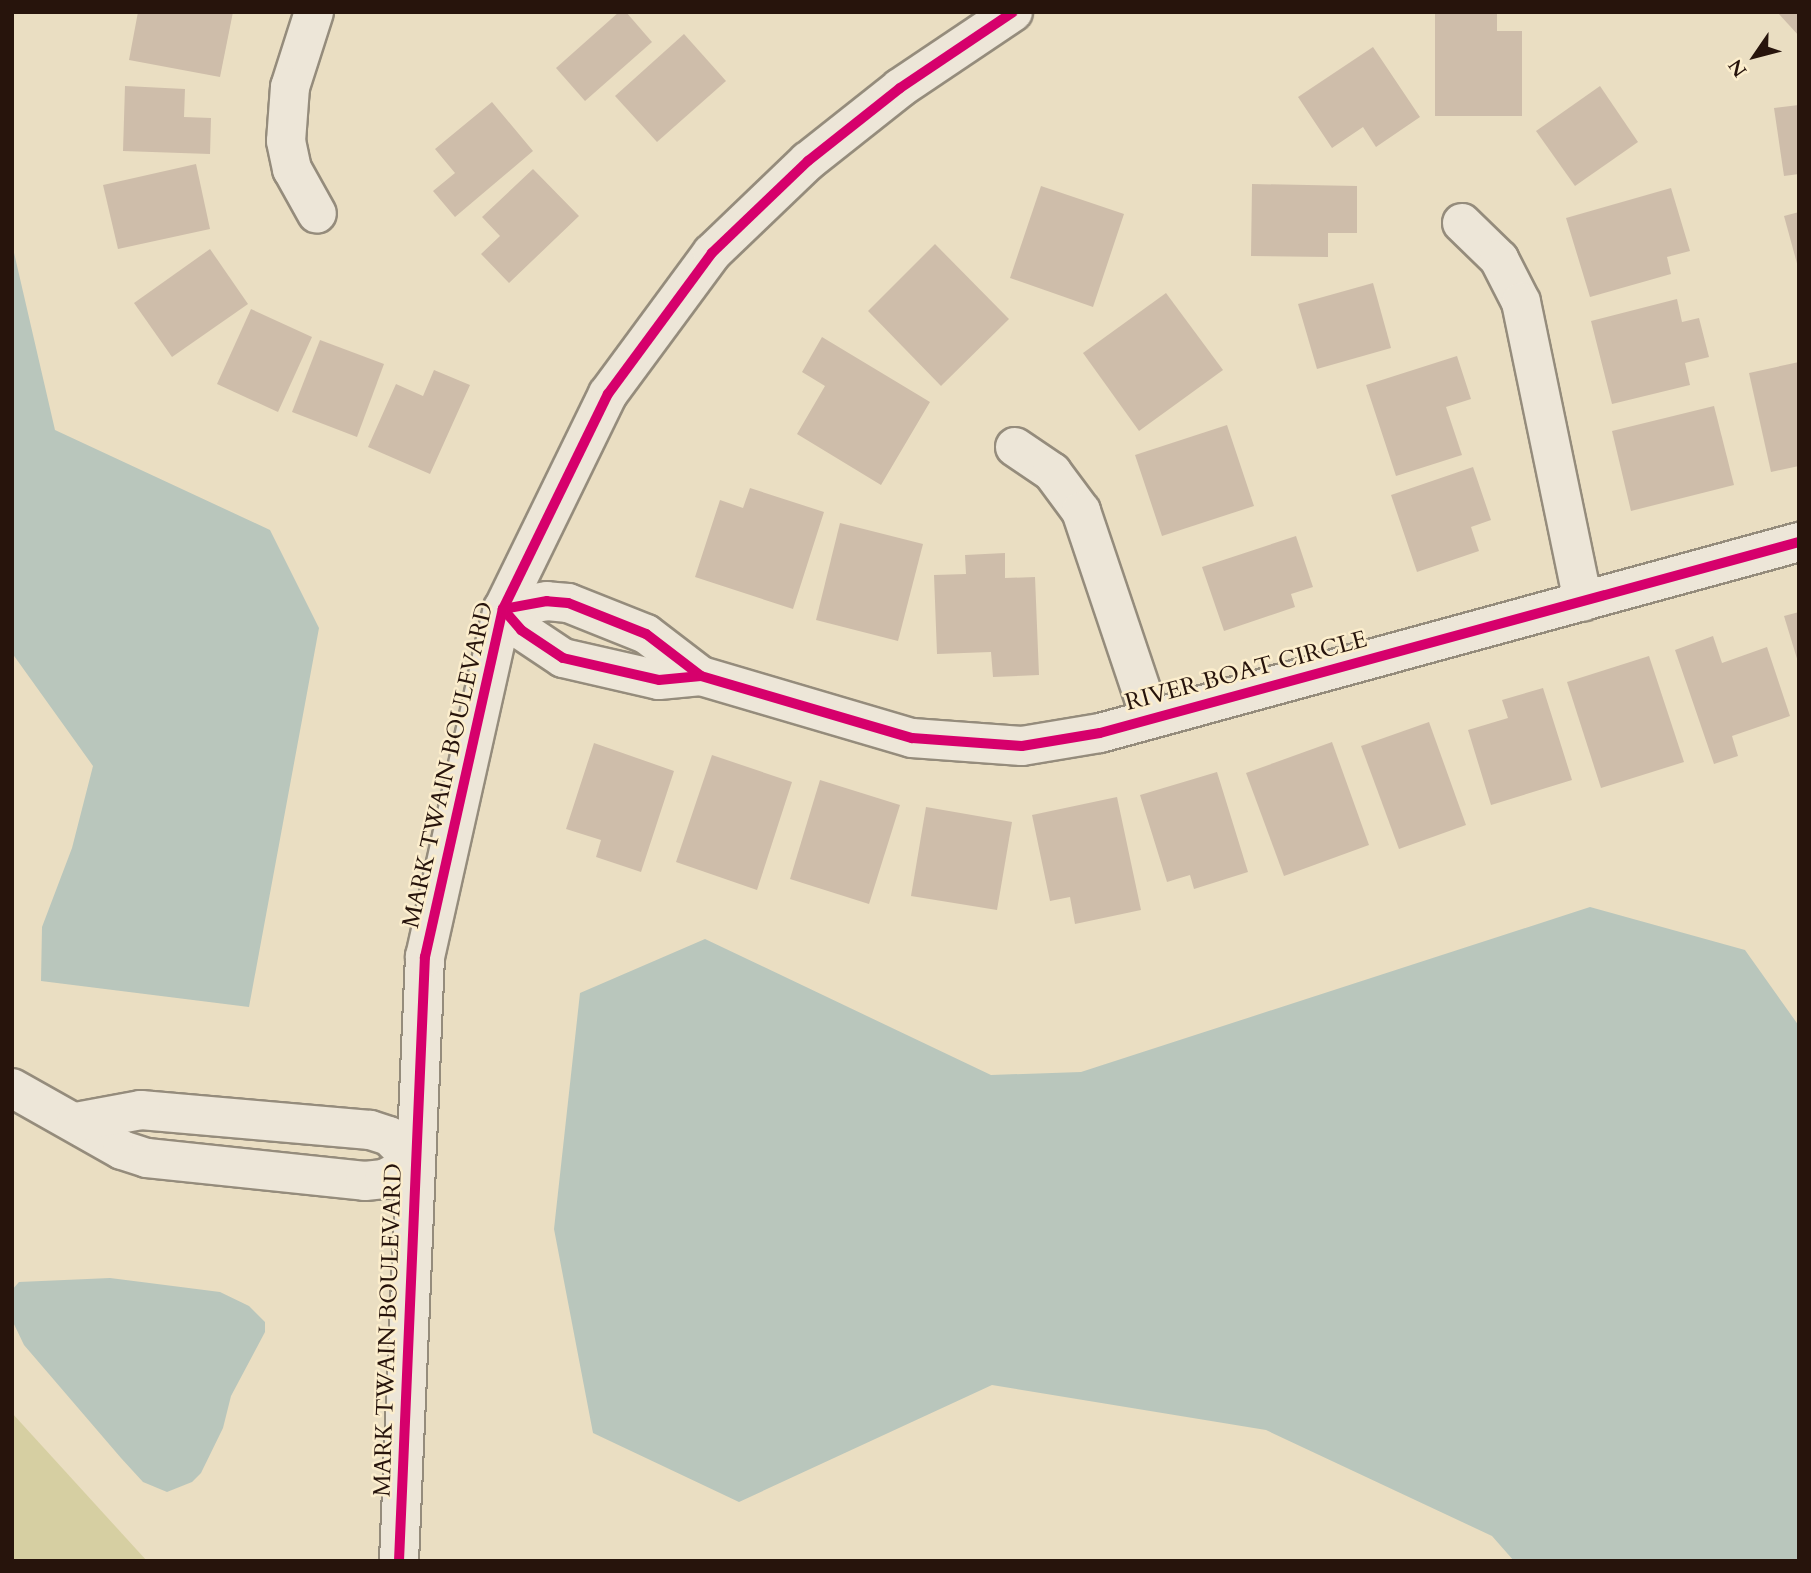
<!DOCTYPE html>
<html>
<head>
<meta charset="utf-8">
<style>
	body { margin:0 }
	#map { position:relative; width:1811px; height:1573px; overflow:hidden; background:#eadec2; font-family:Cardo,serif }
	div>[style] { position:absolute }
	.green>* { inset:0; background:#d6cfa2 }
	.water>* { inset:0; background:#b9c6bc }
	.building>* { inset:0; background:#cebdaa }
	.roads { filter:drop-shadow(2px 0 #958c7c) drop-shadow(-2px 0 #958c7c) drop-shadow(0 2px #958c7c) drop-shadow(0 -2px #958c7c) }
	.minor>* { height:38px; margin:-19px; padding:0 19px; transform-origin:19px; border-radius:19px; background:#ede6d8 }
	.cycleway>* { height:10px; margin:-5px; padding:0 5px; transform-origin:5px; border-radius:5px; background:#d6006c }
	span { translate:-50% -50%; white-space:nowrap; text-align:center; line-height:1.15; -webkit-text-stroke:5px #fceecd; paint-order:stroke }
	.street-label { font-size:24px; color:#27140c }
	.frame { position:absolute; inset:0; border:14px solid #27140c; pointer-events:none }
	.north { position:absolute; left:1720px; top:21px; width:70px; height:70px; -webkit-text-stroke:5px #fceecd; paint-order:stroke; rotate:235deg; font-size:19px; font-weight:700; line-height:28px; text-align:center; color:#27140c }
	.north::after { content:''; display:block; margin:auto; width:24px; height:32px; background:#27140c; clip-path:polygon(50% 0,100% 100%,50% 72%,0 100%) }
</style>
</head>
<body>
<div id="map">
	<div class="green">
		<div style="clip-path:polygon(12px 1413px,147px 1561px,12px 1561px)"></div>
	</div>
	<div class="water">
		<div style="clip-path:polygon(12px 244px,55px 430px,270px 530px,319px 628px,249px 1007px,41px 981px,42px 927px,72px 848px,93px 766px,12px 653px)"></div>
		<div style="clip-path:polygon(1590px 907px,1745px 950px,1799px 1026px,1799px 1561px,1514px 1561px,1492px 1536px,1266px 1430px,992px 1385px,739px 1502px,593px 1433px,554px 1229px,580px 993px,705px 939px,991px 1075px,1081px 1072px)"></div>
		<div style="clip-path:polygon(110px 1278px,220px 1292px,249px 1306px,265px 1322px,265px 1332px,231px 1396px,223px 1428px,201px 1473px,192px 1482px,167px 1492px,143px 1482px,121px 1458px,24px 1345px,12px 1320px,12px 1290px,19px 1282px)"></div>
	</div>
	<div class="building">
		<div style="clip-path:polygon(138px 12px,233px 12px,220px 77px,129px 60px)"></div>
		<div style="clip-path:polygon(619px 12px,626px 12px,652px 42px,585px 101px,556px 68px)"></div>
		<div style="clip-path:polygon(1435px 12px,1497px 12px,1497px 31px,1522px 31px,1522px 116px,1435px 116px)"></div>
		<div style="clip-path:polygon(1777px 12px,1799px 12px,1799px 36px)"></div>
		<div style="clip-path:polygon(684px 34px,726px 81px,657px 142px,615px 96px)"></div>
		<div style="clip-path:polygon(1373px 47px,1420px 117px,1376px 147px,1363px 127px,1332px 148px,1298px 97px)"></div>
		<div style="clip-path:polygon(125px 86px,185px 89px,184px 117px,211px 118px,210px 154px,123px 151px)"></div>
		<div style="clip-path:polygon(1600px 86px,1638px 142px,1575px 186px,1536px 131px)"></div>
		<div style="clip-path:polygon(492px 102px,533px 151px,455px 217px,433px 191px,455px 173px,435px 149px)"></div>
		<div style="clip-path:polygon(1799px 105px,1799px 174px,1784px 176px,1774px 108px)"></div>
		<div style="clip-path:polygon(196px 164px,210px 229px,118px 249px,103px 185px)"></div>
		<div style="clip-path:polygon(533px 169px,579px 216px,509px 283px,481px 254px,500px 236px,482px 217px)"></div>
		<div style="clip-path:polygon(1252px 184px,1357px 186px,1357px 233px,1328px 233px,1328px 257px,1251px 256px)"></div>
		<div style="clip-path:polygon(1041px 186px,1124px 214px,1093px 307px,1010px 278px)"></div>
		<div style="clip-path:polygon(1671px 188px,1690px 251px,1667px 257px,1671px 274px,1590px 297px,1566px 218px)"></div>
		<div style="clip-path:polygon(1799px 212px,1799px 267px,1798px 267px,1784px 216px)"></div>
		<div style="clip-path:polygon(935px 244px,1009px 319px,941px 386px,868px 311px)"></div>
		<div style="clip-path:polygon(210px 249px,248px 304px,172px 357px,134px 303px)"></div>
		<div style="clip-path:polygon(1373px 283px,1391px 348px,1317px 369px,1298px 304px)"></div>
		<div style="clip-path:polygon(1166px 293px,1223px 370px,1139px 431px,1083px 353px)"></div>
		<div style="clip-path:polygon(1677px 299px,1682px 322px,1699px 318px,1709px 357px,1685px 363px,1690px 385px,1612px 404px,1591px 321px)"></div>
		<div style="clip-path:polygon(251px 309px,312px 337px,278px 412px,217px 384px)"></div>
		<div style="clip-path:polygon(822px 337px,930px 402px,881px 485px,797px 434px,825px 386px,802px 372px)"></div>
		<div style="clip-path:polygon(320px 340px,384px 364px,357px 437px,292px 412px)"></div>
		<div style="clip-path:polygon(1457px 356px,1471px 399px,1446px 407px,1462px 455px,1396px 476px,1366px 385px)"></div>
		<div style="clip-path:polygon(1799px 362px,1799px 466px,1771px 472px,1749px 373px)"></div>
		<div style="clip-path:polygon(434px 370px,470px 385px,430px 474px,368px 447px,396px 384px,423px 396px)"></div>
		<div style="clip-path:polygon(1714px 406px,1734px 485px,1631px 511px,1612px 431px)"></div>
		<div style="clip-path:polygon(1227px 425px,1254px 506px,1162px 536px,1135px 455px)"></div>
		<div style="clip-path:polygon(1473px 467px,1491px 520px,1471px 527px,1479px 551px,1417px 572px,1391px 495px)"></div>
		<div style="clip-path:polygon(750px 488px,824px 512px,793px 609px,695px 577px,720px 500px,743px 508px)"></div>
		<div style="clip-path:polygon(840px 523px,923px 544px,898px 641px,816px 620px)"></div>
		<div style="clip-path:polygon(1296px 536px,1313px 587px,1291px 594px,1295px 607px,1224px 631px,1202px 567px)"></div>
		<div style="clip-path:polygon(1005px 553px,1005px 578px,1035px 577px,1039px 675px,993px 677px,991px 652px,937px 654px,934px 575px,966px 574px,965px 555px)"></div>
		<div style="clip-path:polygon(1799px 612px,1799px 662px,1798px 662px,1784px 616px)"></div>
		<div style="clip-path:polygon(1713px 636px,1722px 663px,1767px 647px,1790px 716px,1732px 736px,1738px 756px,1714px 764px,1675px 650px)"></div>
		<div style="clip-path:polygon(1649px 656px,1684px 762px,1601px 788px,1567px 682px)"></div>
		<div style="clip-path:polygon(1543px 688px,1572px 780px,1491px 805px,1468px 730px,1508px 718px,1502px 700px)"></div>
		<div style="clip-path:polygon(1429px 722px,1466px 825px,1399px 849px,1361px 746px)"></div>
		<div style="clip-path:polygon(1332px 742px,1369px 845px,1284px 876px,1246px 773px)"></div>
		<div style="clip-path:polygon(594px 743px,674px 771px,641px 872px,596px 857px,601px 840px,566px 829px)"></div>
		<div style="clip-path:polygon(712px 755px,792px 782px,757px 890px,676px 862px)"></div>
		<div style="clip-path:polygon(1217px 772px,1248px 872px,1194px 889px,1190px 875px,1167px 882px,1140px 795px)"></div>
		<div style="clip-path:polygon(820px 780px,900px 805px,869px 904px,790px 879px)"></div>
		<div style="clip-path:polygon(1117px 797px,1141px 910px,1075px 924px,1070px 897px,1050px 901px,1032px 815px)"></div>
		<div style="clip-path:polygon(926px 807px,1012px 822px,997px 910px,911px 896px)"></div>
	</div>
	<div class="roads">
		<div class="minor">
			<div style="left:314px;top:12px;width:79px;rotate:107.7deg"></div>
			<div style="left:290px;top:87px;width:54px;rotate:94.2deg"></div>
			<div style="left:286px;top:141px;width:29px;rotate:78deg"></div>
			<div style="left:292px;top:169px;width:51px;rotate:60.9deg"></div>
			<div style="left:1462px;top:223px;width:52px;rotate:44.2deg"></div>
			<div style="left:1499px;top:259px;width:48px;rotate:62.9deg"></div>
			<div style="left:1521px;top:302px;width:306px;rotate:78.3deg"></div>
			<div style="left:1015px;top:447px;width:45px;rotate:34deg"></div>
			<div style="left:1052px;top:472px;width:49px;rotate:53.4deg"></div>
			<div style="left:1081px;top:511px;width:219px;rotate:71.4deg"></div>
			<div style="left:701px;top:676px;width:69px;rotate:-142.6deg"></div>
			<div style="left:646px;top:634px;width:84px;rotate:-158.3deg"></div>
			<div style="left:568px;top:603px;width:21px;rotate:-175deg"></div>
			<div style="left:547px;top:601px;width:45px;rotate:169.7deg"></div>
			<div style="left:503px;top:609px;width:28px;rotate:49deg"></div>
			<div style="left:521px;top:630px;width:50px;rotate:33.7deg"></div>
			<div style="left:563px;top:658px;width:98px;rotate:12.9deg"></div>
			<div style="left:659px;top:680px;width:42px;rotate:-5.4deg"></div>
			<div style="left:701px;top:676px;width:220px;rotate:16.4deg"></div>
			<div style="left:912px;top:738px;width:110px;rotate:4.2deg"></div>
			<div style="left:1022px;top:746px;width:79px;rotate:-9.5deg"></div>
			<div style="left:1100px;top:733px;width:725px;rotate:-15.28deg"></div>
			<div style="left:12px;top:1088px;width:126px;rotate:29.4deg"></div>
			<div style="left:122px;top:1150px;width:26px;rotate:18deg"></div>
			<div style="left:147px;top:1158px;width:219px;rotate:6deg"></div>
			<div style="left:365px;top:1181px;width:19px;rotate:-6deg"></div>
			<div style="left:384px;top:1179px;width:36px;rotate:-27deg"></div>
			<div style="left:416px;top:1163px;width:38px;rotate:-135deg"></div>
			<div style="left:389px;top:1136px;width:20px;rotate:-162deg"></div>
			<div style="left:370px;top:1130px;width:230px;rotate:-175deg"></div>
			<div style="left:141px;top:1110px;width:66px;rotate:169.5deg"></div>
			<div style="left:399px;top:1561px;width:605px;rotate:-87.54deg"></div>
			<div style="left:425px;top:957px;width:357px;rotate:-77.4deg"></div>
			<div style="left:503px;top:609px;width:239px;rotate:-64deg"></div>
			<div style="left:608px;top:394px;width:175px;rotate:-53.6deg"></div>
			<div style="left:712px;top:253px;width:133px;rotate:-43.8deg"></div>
			<div style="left:808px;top:161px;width:117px;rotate:-38.4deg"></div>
			<div style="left:900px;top:88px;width:136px;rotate:-33.9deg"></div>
		</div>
	</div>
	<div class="cycleway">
		<div style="left:701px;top:676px;width:69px;rotate:-142.6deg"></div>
		<div style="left:646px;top:634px;width:84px;rotate:-158.3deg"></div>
		<div style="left:568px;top:603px;width:21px;rotate:-175deg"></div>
		<div style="left:547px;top:601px;width:45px;rotate:169.7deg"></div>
		<div style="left:503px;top:609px;width:28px;rotate:49deg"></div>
		<div style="left:521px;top:630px;width:50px;rotate:33.7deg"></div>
		<div style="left:563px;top:658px;width:98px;rotate:12.9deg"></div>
		<div style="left:659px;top:680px;width:42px;rotate:-5.4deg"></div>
		<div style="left:701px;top:676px;width:220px;rotate:16.4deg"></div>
		<div style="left:912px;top:738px;width:110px;rotate:4.2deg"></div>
		<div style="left:1022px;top:746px;width:79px;rotate:-9.5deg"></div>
		<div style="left:1100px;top:733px;width:725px;rotate:-15.28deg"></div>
		<div style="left:399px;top:1561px;width:605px;rotate:-87.54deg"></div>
		<div style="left:425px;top:957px;width:357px;rotate:-77.4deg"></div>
		<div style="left:503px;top:609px;width:239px;rotate:-64deg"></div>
		<div style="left:608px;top:394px;width:175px;rotate:-53.6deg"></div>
		<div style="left:712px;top:253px;width:133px;rotate:-43.8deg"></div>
		<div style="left:808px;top:161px;width:117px;rotate:-38.4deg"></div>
		<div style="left:900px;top:88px;width:136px;rotate:-33.9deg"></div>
	</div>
	<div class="street-label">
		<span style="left:1246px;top:671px;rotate:-15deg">RIVER BOAT CIRCLE</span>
		<span style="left:448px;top:765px;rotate:-77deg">MARK TWAIN BOULEVARD</span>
		<span style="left:388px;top:1330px;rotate:-88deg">MARK TWAIN BOULEVARD</span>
	</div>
	<div class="frame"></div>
	<div class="north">N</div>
</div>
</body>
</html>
